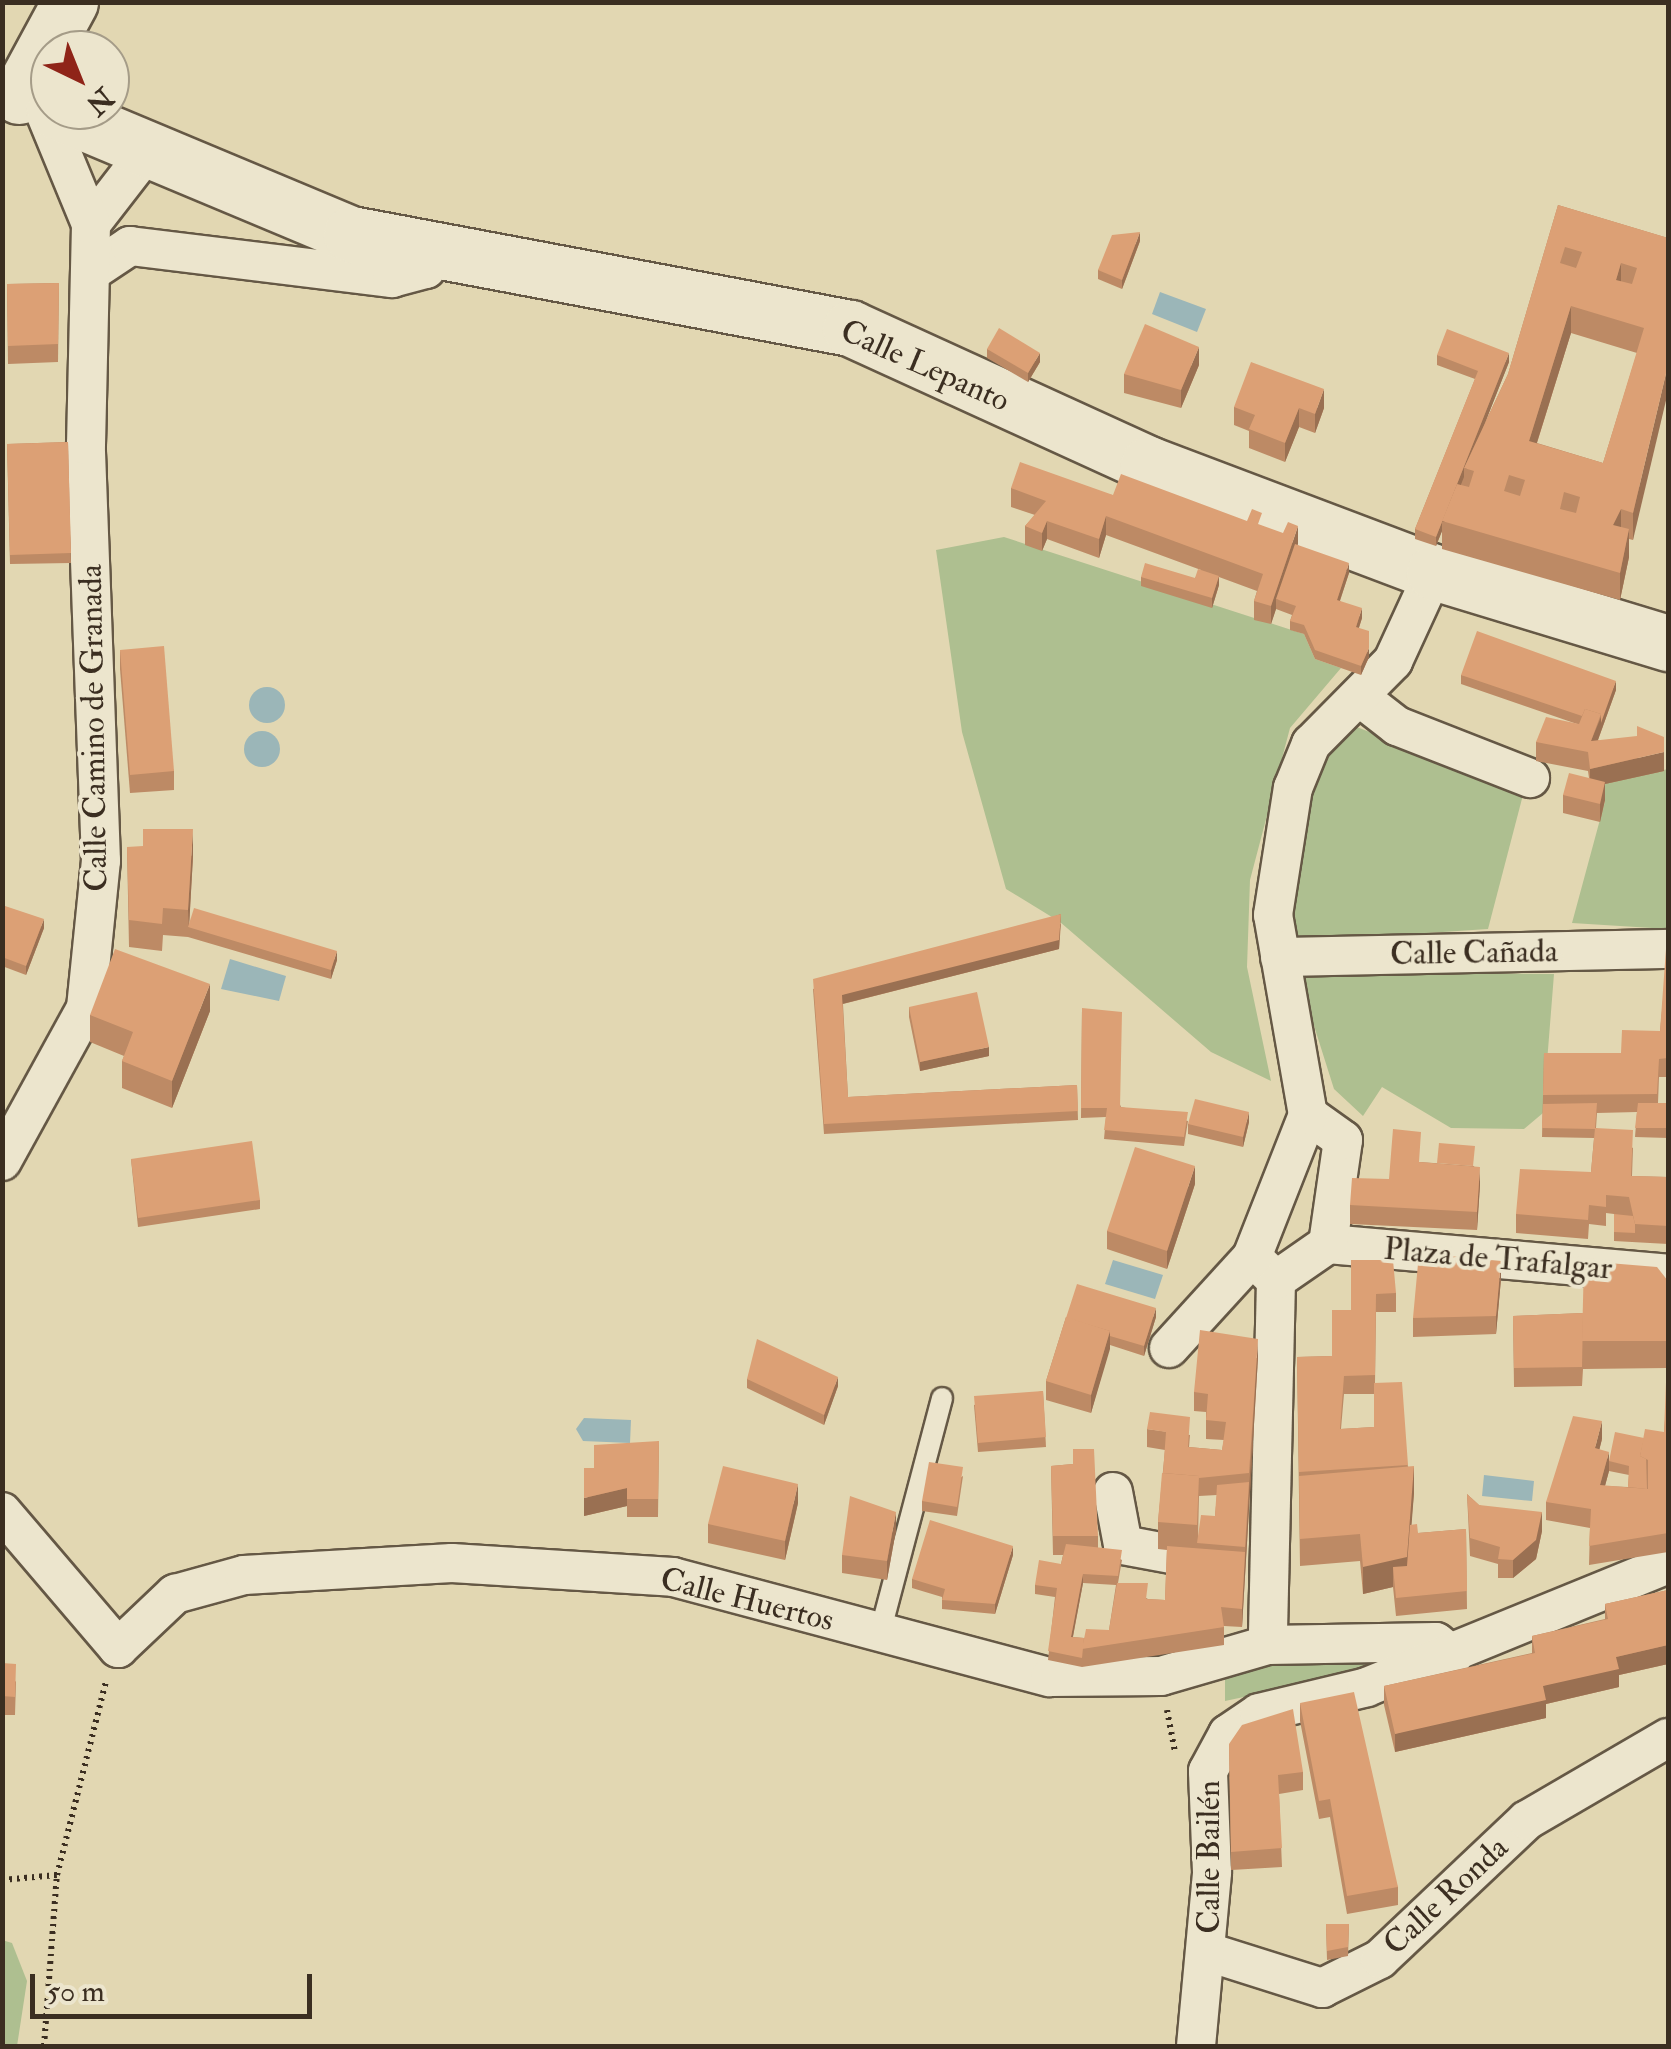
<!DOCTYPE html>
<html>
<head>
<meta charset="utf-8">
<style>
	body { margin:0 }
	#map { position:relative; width:1671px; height:2049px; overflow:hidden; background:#e2d7b2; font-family:"IM FELL Double Pica",serif }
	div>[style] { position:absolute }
	.green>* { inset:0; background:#aebf90 }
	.water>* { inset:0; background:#9bb6b8 }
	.round { border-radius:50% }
	.path>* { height:6px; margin-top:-3px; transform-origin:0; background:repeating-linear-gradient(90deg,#3b2e21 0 2.5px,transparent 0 7.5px) }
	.roads { filter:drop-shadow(2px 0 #655845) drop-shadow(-2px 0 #655845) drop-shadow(0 2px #655845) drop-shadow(0 -2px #655845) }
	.lane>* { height:20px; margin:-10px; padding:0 10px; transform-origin:10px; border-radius:10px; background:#ece5cd }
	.street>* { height:38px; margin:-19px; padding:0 19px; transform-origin:19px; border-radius:19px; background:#ece5cd }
	.secondary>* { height:55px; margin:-27.5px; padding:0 27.5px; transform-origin:27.5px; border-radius:27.5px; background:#ece5cd }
	.wall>* { inset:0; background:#bd8a65 }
	.shaded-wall>* { inset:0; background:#9a7052 }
	.building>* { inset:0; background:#dca075 }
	span { translate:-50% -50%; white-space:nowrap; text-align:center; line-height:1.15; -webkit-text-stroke:8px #ece5cd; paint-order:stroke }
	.street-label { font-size:32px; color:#3b2e21 }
	.frame { position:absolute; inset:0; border:5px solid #3b2e21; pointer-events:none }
	.north { position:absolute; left:30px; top:30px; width:100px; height:100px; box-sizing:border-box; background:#ece5cd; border:2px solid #a59c88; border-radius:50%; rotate:137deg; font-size:28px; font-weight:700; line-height:40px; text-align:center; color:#3b2e21 }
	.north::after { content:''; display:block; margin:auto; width:35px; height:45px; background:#8f2418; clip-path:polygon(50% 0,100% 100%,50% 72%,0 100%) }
	.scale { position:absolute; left:30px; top:1974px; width:282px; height:45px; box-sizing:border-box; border:5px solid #3b2e21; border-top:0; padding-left:12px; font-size:30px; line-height:35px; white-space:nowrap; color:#3b2e21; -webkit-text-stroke:8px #ece5cd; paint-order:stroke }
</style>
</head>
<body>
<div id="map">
	<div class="green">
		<div style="clip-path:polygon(1004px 537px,1304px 634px,1315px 659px,1341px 668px,1290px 728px,1250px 880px,1247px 967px,1271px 1081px,1211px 1052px,1060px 922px,1006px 889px,962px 732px,936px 550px)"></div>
		<div style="clip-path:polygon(1354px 726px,1524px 791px,1488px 929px,1290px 942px,1293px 833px,1322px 748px)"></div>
		<div style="clip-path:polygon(1668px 769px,1668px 929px,1572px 923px,1605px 801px,1590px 787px)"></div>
		<div style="clip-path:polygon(1297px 972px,1554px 974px,1543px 1113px,1524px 1129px,1451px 1128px,1382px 1087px,1363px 1116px,1334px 1089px)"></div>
		<div style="clip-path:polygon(1373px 1651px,1386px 1667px,1225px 1701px,1225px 1679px,1268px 1660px)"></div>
		<div style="clip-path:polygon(2px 1940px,12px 1943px,27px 1981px,17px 2046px,3px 2046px)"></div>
	</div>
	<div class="water">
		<div style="clip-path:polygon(1160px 292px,1206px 309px,1197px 332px,1152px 314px)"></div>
		<div class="round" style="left:249px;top:687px;width:36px;height:36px"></div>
		<div class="round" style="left:244px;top:731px;width:36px;height:36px"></div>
		<div style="clip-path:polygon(230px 959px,286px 976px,279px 1001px,221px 989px)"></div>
		<div style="clip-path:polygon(1113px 1260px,1163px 1275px,1155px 1299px,1105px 1284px)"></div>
		<div style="clip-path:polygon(584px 1418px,631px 1420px,630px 1443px,583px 1441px,576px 1429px)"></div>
		<div style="clip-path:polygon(1484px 1475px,1534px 1481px,1532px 1501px,1482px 1496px)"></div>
	</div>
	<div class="path">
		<div style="left:1167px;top:1710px;width:43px;rotate:79.2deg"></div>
		<div style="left:2px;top:1880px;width:55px;rotate:-5.2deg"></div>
		<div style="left:44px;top:2046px;width:171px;rotate:-85.7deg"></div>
		<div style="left:57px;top:1875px;width:199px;rotate:-75.8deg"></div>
	</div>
	<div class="roads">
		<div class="lane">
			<div style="left:880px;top:1633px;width:243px;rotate:-75.2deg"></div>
		</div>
		<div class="street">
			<div style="left:91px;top:224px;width:95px;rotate:-52.3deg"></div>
			<div style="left:91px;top:272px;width:47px;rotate:-33.7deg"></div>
			<div style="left:130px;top:246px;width:264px;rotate:7deg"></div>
			<div style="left:392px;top:278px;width:35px;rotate:-15deg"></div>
			<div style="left:426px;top:269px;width:16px;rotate:-63deg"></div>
			<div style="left:1361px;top:698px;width:46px;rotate:37.9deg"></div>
			<div style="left:1397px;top:726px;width:143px;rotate:21.4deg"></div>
			<div style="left:1280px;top:957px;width:388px;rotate:-1.2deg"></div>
			<div style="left:2px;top:1161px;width:175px;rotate:-61.2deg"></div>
			<div style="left:86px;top:1008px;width:148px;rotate:-84.2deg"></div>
			<div style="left:101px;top:861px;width:416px;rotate:-92.1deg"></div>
			<div style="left:86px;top:445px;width:221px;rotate:-88.7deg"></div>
			<div style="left:91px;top:224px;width:129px;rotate:-112.4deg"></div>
			<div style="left:1328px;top:1244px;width:341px;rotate:5deg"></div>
			<div style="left:1252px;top:1257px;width:33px;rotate:44deg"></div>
			<div style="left:1276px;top:1280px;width:365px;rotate:91.3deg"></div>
			<div style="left:1276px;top:1280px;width:63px;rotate:-34.7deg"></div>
			<div style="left:1328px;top:1244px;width:105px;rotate:-81.8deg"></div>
			<div style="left:1343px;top:1140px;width:43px;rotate:-144.5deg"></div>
			<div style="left:1169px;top:1348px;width:123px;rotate:-47.6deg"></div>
			<div style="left:1252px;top:1257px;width:153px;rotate:-68.5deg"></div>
			<div style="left:1308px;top:1115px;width:203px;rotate:-99.9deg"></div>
			<div style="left:1273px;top:915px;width:129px;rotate:-81.1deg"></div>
			<div style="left:1293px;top:788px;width:48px;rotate:-67.8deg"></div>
			<div style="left:1311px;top:744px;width:117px;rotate:-45.3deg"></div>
			<div style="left:1393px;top:661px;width:98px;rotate:-65.3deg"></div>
			<div style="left:1113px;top:1492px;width:54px;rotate:79.3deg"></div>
			<div style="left:1123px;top:1545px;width:93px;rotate:10.6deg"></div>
			<div style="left:2px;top:1512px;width:179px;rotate:49.5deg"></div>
			<div style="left:118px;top:1648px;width:79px;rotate:-43.5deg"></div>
			<div style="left:175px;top:1594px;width:72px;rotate:-15.4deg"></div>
			<div style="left:244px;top:1575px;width:208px;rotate:-3.3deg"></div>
			<div style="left:452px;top:1563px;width:221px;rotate:3.6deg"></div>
			<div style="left:673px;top:1577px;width:390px;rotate:14.9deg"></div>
			<div style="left:1050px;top:1677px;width:111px;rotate:-0.5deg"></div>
			<div style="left:1161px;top:1676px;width:111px;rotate:-16.2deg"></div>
			<div style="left:1268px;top:1645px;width:168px;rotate:-1deg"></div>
			<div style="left:1436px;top:1642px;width:22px;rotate:39deg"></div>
			<div style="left:1208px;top:1952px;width:120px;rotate:17.5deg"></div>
			<div style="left:1322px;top:1988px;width:65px;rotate:-26.6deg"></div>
			<div style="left:1380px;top:1959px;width:202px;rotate:-43.4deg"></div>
			<div style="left:1527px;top:1820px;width:163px;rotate:-30.2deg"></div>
			<div style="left:1196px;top:2046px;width:175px;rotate:-84.7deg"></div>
			<div style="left:1212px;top:1872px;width:101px;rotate:-92.3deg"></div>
			<div style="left:1208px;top:1771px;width:42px;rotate:-61.6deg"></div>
			<div style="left:1228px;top:1734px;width:37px;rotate:-34deg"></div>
			<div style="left:1259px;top:1713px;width:111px;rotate:-13.5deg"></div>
			<div style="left:1367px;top:1687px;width:325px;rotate:-22.2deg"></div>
		</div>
		<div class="secondary">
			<div style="left:19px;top:96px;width:107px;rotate:-61.5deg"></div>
			<div style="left:54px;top:110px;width:322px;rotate:22.7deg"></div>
			<div style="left:351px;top:234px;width:508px;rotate:10.67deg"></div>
			<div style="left:850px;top:328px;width:328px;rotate:24.5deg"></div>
			<div style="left:1148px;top:464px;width:306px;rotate:20.7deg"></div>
			<div style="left:1434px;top:572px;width:245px;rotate:16.9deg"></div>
		</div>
	</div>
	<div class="wall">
		<div style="clip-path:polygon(evenodd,1558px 205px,1668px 238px,1633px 540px,1629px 539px,1629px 557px,1620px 600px,1442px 549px,1442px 531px,1436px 546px,1415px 539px,1415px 529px,1475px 379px,1437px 365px,1437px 355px,1509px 362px,1484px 425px,1508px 374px,1558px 205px,1571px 333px,1637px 353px,1603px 463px,1537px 443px,1571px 333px)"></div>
		<div style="clip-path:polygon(1140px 241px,1122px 289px,1098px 279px,1098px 270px)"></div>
		<div style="clip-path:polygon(59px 283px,58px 362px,8px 364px,7px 284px)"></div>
		<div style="clip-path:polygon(987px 349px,1040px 362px,1028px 382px,987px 358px)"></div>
		<div style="clip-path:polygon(1199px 365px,1181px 408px,1124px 393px,1124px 374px)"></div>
		<div style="clip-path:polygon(1234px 407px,1324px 408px,1315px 433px,1299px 427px,1285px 462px,1249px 448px,1249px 431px,1234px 425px)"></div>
		<div style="clip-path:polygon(68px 442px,71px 563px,10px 564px,7px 444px)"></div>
		<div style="clip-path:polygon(1011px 488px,1113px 495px,1262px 526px,1349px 573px,1340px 601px,1362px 618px,1359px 628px,1369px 657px,1361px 675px,1315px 659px,1304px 634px,1290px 630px,1290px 621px,1292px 615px,1276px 609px,1271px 624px,1254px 620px,1254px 601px,1257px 591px,1219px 577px,1219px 585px,1212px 608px,1141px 586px,1141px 577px,1195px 578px,1201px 570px,1106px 535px,1099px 558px,1047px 539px,1042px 551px,1025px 545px,1025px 526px,1035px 515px,1011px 507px)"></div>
		<div style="clip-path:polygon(120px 650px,174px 771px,174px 790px,130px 793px,120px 669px)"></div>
		<div style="clip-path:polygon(1461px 675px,1616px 690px,1598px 740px,1664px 771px,1605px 784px,1605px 800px,1600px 822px,1563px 813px,1563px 795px,1589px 778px,1588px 771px,1536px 761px,1536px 742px,1577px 724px,1461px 684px)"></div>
		<div style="clip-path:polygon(127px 847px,193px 856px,189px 925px,337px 960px,331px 979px,188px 937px,163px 935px,162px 951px,129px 947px)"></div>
		<div style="clip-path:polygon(2px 905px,44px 928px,26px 975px,2px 966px)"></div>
		<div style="clip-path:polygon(1061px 924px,1059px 949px,843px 1004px,848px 1097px,1077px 1085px,1078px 1120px,824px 1134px,813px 989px)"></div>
		<div style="clip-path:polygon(1668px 949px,1668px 1077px,1659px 1077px,1658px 1103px,1668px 1103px,1668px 1138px,1635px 1137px,1637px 1112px,1597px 1113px,1596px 1128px,1633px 1148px,1632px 1176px,1668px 1177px,1668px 1244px,1614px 1241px,1614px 1214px,1606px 1213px,1606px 1226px,1589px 1224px,1588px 1239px,1516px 1233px,1516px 1214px,1591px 1172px,1594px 1138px,1542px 1137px,1544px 1053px,1621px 1053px,1660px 1031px)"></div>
		<div style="clip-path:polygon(909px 1007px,989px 1056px,920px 1071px,909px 1017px)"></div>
		<div style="clip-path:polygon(1082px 1008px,1121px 1107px,1188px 1121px,1184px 1146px,1104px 1139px,1106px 1117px,1081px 1118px)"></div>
		<div style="clip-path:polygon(210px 1011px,172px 1108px,122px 1088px,122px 1061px,124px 1056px,90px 1042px,90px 1015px)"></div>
		<div style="clip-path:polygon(1249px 1122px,1243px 1147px,1188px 1134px,1188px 1124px)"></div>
		<div style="clip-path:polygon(131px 1159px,260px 1200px,260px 1209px,138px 1227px)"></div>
		<div style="clip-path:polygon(1420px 1162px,1474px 1166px,1480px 1185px,1477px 1230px,1350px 1224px,1350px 1205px,1389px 1179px)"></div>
		<div style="clip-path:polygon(1195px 1184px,1167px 1269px,1107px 1249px,1107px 1231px)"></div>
		<div style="clip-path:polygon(evenodd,1351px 1260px,1396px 1293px,1396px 1312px,1376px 1312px,1375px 1383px,1408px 1466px,1414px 1493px,1411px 1525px,1418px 1533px,1466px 1529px,1467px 1609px,1396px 1616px,1393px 1587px,1363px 1594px,1360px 1561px,1300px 1566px,1297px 1357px,1332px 1356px,1351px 1310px,1351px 1260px,1344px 1394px,1374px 1394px,1374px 1427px,1341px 1429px,1344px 1394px)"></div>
		<div style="clip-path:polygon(1501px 1279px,1496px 1334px,1413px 1337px,1413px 1318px)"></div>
		<div style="clip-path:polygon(1668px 1281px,1667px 1368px,1583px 1369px,1582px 1386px,1514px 1387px,1513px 1316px,1583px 1313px)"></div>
		<div style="clip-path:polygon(1066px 1317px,1156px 1317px,1144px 1356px,1110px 1345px,1091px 1413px,1046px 1400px,1046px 1381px)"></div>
		<div style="clip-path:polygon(evenodd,1258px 1357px,1242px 1627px,1224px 1626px,1224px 1645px,1082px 1667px,1048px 1660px,1055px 1597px,1035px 1594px,1035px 1585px,1061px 1564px,1063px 1555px,1053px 1555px,1051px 1466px,1073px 1464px,1098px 1536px,1098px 1548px,1122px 1560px,1118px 1583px,1148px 1599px,1165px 1600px,1167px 1550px,1158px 1549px,1158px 1522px,1165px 1450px,1147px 1447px,1147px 1429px,1190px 1435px,1189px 1447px,1222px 1450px,1224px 1440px,1206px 1439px,1206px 1412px,1194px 1411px,1194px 1392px,1258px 1357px,1217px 1495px,1215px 1516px,1198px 1538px,1199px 1496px,1217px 1495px,1258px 1357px,1083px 1583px,1116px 1585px,1109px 1630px,1084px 1638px,1073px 1637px,1083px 1583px)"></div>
		<div style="clip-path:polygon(747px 1379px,838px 1386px,824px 1425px,747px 1388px)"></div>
		<div style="clip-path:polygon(evenodd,1668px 1382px,1668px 1552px,1589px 1565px,1590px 1528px,1546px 1520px,1546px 1502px,1602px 1439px,1599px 1450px,1609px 1461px,1644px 1438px,1664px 1432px,1668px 1382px,1609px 1471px,1629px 1475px,1628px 1487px,1605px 1486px,1609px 1471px)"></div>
		<div style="clip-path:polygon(1043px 1391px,1046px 1447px,978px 1452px,974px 1405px)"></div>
		<div style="clip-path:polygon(659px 1441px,658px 1517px,627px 1517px,627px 1506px,584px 1516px,594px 1468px)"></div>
		<div style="clip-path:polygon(963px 1476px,957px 1516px,922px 1511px,922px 1501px)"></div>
		<div style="clip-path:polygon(1467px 1494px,1479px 1505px,1542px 1531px,1536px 1559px,1513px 1578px,1498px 1578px,1498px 1564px,1470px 1556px)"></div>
		<div style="clip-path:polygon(798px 1503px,785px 1560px,708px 1543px,708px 1524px)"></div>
		<div style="clip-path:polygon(896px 1530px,887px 1580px,842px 1573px,842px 1555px)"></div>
		<div style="clip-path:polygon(1013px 1555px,995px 1614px,942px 1609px,942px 1597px,912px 1588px,912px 1579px)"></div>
		<div style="clip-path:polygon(1668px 1590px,1668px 1664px,1619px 1675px,1619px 1687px,1546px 1704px,1546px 1718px,1395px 1752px,1384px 1705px,1384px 1686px,1532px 1653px,1532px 1636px,1605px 1619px,1605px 1604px)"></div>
		<div style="clip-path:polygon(2px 1663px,16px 1682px,15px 1715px,2px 1715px)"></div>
		<div style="clip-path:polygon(1300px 1703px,1398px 1887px,1398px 1905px,1347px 1914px,1330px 1817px,1319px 1819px,1300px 1721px)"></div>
		<div style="clip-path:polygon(1229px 1744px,1303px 1772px,1303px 1790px,1279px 1794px,1282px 1867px,1231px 1870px)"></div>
		<div style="clip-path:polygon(1326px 1924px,1349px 1924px,1348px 1956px,1327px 1960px)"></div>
	</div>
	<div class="shaded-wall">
		<div style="clip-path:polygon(1140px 232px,1140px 241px,1122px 289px,1122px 280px)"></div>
		<div style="clip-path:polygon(1621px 263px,1621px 291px,1616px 280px)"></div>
		<div style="clip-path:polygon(1571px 306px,1571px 333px,1529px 468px,1529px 441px)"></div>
		<div style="clip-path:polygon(1199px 347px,1199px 365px,1181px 408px,1181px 390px)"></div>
		<div style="clip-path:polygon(1040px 353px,1040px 362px,1028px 382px,1028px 373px)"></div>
		<div style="clip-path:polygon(1509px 353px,1509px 362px,1467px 469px,1464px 468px,1464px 477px,1446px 522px,1442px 522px)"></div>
		<div style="clip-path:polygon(1668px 365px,1668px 392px,1633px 540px,1633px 513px)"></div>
		<div style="clip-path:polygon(1324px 389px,1324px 408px,1315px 433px,1315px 414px)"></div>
		<div style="clip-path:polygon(1299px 408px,1299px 427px,1285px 462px,1285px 443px)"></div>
		<div style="clip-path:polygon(1621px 509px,1621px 536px,1613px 525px)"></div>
		<div style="clip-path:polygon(1106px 516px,1106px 535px,1099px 558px,1099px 539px)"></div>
		<div style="clip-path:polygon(1047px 521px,1047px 539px,1042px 551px,1042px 533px)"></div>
		<div style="clip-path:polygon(1442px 522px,1442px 531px,1436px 546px,1436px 537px)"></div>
		<div style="clip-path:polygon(1298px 526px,1298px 544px,1279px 600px,1276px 599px,1276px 609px,1271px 624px,1271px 606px)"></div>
		<div style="clip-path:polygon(1629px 529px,1629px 557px,1620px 600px,1620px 573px)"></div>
		<div style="clip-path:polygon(1349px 563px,1349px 573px,1337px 609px,1337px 600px)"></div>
		<div style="clip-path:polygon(1219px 576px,1219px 585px,1212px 608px,1212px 598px)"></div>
		<div style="clip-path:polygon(1362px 608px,1362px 618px,1356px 636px,1356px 627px)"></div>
		<div style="clip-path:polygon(1369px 648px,1369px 657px,1361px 675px,1361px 666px)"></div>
		<div style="clip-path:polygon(1616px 681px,1616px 690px,1591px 759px,1591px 741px)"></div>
		<div style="clip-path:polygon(1664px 752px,1664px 771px,1605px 784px,1605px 800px,1600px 822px,1600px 804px,1590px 787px,1590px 769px)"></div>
		<div style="clip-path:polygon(193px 829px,193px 856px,189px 928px,188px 910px)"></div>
		<div style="clip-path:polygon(1061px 914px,1059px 949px,842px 1004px,842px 995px)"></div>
		<div style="clip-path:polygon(44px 919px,44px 928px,26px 975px,26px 966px)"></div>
		<div style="clip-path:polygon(337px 951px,337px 960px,331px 979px,331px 970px)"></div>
		<div style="clip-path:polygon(210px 984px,210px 1011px,172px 1108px,172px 1081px)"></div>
		<div style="clip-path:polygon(989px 1047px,989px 1056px,920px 1071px,920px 1062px)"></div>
		<div style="clip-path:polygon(1249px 1112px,1249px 1122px,1243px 1147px,1243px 1137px)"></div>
		<div style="clip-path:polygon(1195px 1166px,1195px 1184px,1167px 1269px,1167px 1251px)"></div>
		<div style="clip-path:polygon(1480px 1167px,1480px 1185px,1477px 1230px,1477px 1212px)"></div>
		<div style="clip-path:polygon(1501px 1261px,1501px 1279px,1496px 1334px,1496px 1316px)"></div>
		<div style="clip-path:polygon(1156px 1308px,1156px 1317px,1144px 1356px,1144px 1346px)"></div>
		<div style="clip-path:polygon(1110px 1331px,1110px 1349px,1091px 1413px,1091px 1395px)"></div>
		<div style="clip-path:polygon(1258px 1339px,1258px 1357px,1242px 1627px,1242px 1609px)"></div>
		<div style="clip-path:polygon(838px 1377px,838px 1386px,824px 1425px,824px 1415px)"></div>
		<div style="clip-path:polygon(1602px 1421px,1602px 1439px,1595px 1467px,1595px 1448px)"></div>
		<div style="clip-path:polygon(1609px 1452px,1609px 1471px,1600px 1504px,1600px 1485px)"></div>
		<div style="clip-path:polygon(1414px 1466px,1414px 1493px,1407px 1584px,1393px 1567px,1393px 1587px,1363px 1594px,1363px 1567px)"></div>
		<div style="clip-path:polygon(798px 1484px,798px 1503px,785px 1560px,785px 1541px)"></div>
		<div style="clip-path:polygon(627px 1488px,627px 1506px,584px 1516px,584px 1498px)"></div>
		<div style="clip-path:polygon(896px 1512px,896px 1530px,887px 1580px,887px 1561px)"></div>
		<div style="clip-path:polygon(1542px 1512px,1542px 1531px,1536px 1559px,1513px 1578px,1513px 1560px)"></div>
		<div style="clip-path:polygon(1013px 1546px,1013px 1555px,995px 1614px,995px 1604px)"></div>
		<div style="clip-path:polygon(1083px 1574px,1083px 1583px,1071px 1646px,1071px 1637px)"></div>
		<div style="clip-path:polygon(1668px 1645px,1668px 1664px,1619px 1675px,1619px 1687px,1546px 1704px,1546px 1718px,1395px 1752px,1395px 1734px,1543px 1686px,1616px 1657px)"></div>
	</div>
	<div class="building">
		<div style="clip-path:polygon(evenodd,1558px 205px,1668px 238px,1668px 365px,1633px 513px,1621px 509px,1613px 525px,1629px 529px,1620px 573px,1442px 521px,1457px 484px,1469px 487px,1474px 471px,1464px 468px,1508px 374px,1558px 205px,1565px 247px,1582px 252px,1576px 268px,1560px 263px,1565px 247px,1558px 205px,1621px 263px,1637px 268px,1632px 284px,1616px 280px,1621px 263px,1558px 205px,1571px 306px,1644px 328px,1603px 463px,1529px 441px,1571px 306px,1558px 205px,1509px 475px,1525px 480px,1520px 496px,1504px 491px,1509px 475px,1558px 205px,1564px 492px,1580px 497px,1576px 513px,1560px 509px,1564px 492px)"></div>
		<div style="clip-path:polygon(1140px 232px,1122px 280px,1098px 270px,1112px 235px)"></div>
		<div style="clip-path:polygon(59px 283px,58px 344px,8px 346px,7px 284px)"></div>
		<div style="clip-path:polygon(1145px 324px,1199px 347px,1181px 390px,1124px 374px)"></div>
		<div style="clip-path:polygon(999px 328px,1040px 353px,1028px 373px,987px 349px)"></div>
		<div style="clip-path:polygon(1447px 329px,1509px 353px,1436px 537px,1415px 529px,1478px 371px,1437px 355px)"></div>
		<div style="clip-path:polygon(1251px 362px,1324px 389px,1315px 414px,1299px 408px,1285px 443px,1249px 429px,1255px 415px,1234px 407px)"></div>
		<div style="clip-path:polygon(68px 442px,71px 553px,10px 555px,7px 444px)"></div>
		<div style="clip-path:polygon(1020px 462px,1113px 495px,1121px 474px,1247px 521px,1252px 509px,1262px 513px,1258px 524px,1283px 533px,1288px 522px,1298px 526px,1271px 606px,1254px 601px,1263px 574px,1106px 516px,1099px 539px,1047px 521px,1042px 533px,1025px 526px,1046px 501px,1011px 488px)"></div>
		<div style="clip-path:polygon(1295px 544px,1349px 563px,1337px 600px,1362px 608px,1356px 627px,1369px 631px,1369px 648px,1361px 666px,1315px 650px,1304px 625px,1290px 621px,1296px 606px,1276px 599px)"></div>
		<div style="clip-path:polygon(1145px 563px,1195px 578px,1198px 569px,1219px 576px,1212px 598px,1141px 577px)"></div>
		<div style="clip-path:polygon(1477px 631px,1616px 681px,1601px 723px,1601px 714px,1585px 709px,1582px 716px,1461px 675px)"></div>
		<div style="clip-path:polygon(164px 646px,174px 771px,130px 775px,120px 650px)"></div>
		<div style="clip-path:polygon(1585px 709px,1601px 714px,1591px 741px,1637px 736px,1637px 726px,1664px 737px,1664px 752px,1590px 769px,1588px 752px,1536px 742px,1546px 717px,1579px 724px)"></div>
		<div style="clip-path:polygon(1569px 773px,1605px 782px,1600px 804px,1563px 795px)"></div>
		<div style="clip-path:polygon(143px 829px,193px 829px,188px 910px,163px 908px,162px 924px,129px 920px,127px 847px,143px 846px)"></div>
		<div style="clip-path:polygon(2px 905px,44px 919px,26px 966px,2px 957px)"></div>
		<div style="clip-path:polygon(194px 908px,337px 951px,331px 970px,188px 927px)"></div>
		<div style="clip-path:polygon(1061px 914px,1059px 940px,842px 995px,848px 1097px,1077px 1085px,1078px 1111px,824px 1124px,813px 979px)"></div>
		<div style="clip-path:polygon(115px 949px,210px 984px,172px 1081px,122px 1061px,133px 1032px,90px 1015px)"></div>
		<div style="clip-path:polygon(1666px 949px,1668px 949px,1668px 1058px,1659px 1059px,1657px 1094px,1543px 1095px,1544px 1053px,1621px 1053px,1622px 1030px,1660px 1031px)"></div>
		<div style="clip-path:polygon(977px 992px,989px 1047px,920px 1062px,909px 1007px)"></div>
		<div style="clip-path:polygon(1082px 1008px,1122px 1012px,1120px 1107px,1188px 1112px,1184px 1137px,1104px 1130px,1107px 1108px,1081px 1108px)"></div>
		<div style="clip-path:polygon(1195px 1099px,1249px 1112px,1243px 1137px,1188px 1124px)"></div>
		<div style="clip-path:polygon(1597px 1103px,1595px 1129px,1542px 1128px,1543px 1104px)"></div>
		<div style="clip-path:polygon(1638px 1103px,1668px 1103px,1668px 1128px,1635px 1128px)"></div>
		<div style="clip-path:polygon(1595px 1128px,1633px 1130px,1631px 1176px,1668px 1177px,1668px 1226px,1635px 1224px,1629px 1197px,1606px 1195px,1606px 1207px,1589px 1205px,1588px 1220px,1516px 1214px,1520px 1169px,1591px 1172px)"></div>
		<div style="clip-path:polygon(1393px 1129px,1421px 1132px,1419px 1162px,1480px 1167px,1477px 1212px,1350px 1205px,1352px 1178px,1389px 1179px)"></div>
		<div style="clip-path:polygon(252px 1141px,260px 1200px,138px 1218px,131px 1159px)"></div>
		<div style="clip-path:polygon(1439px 1143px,1475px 1146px,1473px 1166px,1437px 1163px)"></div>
		<div style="clip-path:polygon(1135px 1147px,1195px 1166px,1167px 1251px,1107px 1231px)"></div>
		<div style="clip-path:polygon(1614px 1214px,1633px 1216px,1635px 1224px,1635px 1233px,1614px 1232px)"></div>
		<div style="clip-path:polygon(1419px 1253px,1501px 1261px,1496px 1316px,1413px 1318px)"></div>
		<div style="clip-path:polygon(1351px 1260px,1393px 1260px,1396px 1293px,1376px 1294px,1375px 1375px,1344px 1376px,1340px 1429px,1374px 1427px,1374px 1383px,1402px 1382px,1408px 1465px,1299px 1472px,1297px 1357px,1332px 1356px,1332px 1310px,1351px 1310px)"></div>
		<div style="clip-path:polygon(1584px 1261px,1657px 1267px,1668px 1281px,1667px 1341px,1582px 1341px)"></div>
		<div style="clip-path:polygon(1077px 1284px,1156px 1308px,1144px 1346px,1110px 1336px,1110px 1331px,1066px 1318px)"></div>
		<div style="clip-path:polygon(1583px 1313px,1582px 1367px,1514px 1368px,1513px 1316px)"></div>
		<div style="clip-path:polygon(1066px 1317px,1110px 1331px,1091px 1395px,1046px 1381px)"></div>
		<div style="clip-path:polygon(1200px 1330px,1258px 1339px,1249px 1473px,1199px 1478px,1199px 1476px,1163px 1473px,1166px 1432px,1147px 1429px,1150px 1412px,1190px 1417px,1188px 1447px,1222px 1450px,1226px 1422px,1206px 1420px,1208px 1394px,1194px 1392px)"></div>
		<div style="clip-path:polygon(757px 1339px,838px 1377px,824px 1415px,747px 1379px)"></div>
		<div style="clip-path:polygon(1666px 1382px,1668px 1382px,1668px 1437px,1666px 1437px,1668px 1453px,1668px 1533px,1589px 1546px,1591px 1509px,1546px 1502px,1573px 1416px,1602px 1421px,1595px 1448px,1609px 1452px,1600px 1485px,1648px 1489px,1648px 1460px,1640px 1456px,1645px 1429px,1664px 1432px)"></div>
		<div style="clip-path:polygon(1043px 1391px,1046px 1437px,978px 1443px,974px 1396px)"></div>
		<div style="clip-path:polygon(1615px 1432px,1644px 1438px,1640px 1456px,1646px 1459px,1647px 1489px,1628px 1487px,1629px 1466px,1609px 1461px)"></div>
		<div style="clip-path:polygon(659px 1441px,658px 1499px,627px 1499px,627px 1488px,584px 1498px,584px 1468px,594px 1468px,594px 1445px)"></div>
		<div style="clip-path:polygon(1073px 1449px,1094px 1449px,1098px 1536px,1053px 1536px,1051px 1466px,1073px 1464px)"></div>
		<div style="clip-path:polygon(929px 1462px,963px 1467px,957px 1507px,922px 1501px)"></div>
		<div style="clip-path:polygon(723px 1466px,798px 1484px,785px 1541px,708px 1524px)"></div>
		<div style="clip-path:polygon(1414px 1466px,1407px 1557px,1363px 1567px,1360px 1534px,1300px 1539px,1299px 1476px)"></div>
		<div style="clip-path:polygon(1162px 1473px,1199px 1476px,1197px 1525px,1158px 1522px)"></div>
		<div style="clip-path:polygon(1249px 1482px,1245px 1547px,1197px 1543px,1201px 1515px,1215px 1516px,1217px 1485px)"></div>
		<div style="clip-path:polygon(1467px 1494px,1479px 1505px,1542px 1512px,1536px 1540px,1513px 1560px,1498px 1559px,1500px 1547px,1470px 1538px)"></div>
		<div style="clip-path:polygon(850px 1496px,896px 1512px,887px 1561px,842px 1555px)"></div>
		<div style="clip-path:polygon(930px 1520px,1013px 1546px,995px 1604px,942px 1600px,945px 1589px,912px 1579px)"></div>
		<div style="clip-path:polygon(1417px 1524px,1418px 1533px,1466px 1529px,1467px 1591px,1396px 1598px,1393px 1567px,1407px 1566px,1410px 1525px)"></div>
		<div style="clip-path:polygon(1066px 1544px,1122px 1550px,1118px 1576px,1083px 1574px,1071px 1637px,1084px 1638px,1082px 1658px,1048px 1651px,1057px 1588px,1035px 1585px,1039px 1560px,1061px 1564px)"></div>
		<div style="clip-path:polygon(1167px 1546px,1245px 1552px,1242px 1609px,1221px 1607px,1224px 1627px,1082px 1649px,1086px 1629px,1109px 1630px,1117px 1583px,1148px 1583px,1146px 1599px,1165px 1600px)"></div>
		<div style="clip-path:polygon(1668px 1590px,1668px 1645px,1616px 1657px,1619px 1669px,1543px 1686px,1546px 1700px,1395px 1734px,1384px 1686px,1535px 1653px,1532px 1636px,1608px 1619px,1605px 1604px)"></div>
		<div style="clip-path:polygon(2px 1663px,16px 1664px,15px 1697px,2px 1696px)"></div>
		<div style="clip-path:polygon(1354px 1692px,1398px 1887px,1347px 1896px,1330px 1799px,1319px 1801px,1300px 1703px)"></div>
		<div style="clip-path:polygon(1293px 1709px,1303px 1772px,1278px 1775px,1282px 1848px,1231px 1852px,1229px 1744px,1242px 1725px)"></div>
		<div style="clip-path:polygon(1326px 1924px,1349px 1924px,1348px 1947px,1327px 1951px)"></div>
	</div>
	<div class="street-label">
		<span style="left:925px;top:366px;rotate:24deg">Calle Lepanto</span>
		<span style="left:94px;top:728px;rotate:-91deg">Calle Camino de Granada</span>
		<span style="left:1474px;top:953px;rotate:-1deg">Calle Cañada</span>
		<span style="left:1498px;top:1259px;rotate:5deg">Plaza de Trafalgar</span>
		<span style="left:747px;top:1600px;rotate:14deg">Calle Huertos</span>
		<span style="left:1209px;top:1857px;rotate:-90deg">Calle Bailén</span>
		<span style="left:1446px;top:1896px;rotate:-43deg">Calle Ronda</span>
	</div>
	<div class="frame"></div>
	<div class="north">N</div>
	<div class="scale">50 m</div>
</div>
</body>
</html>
